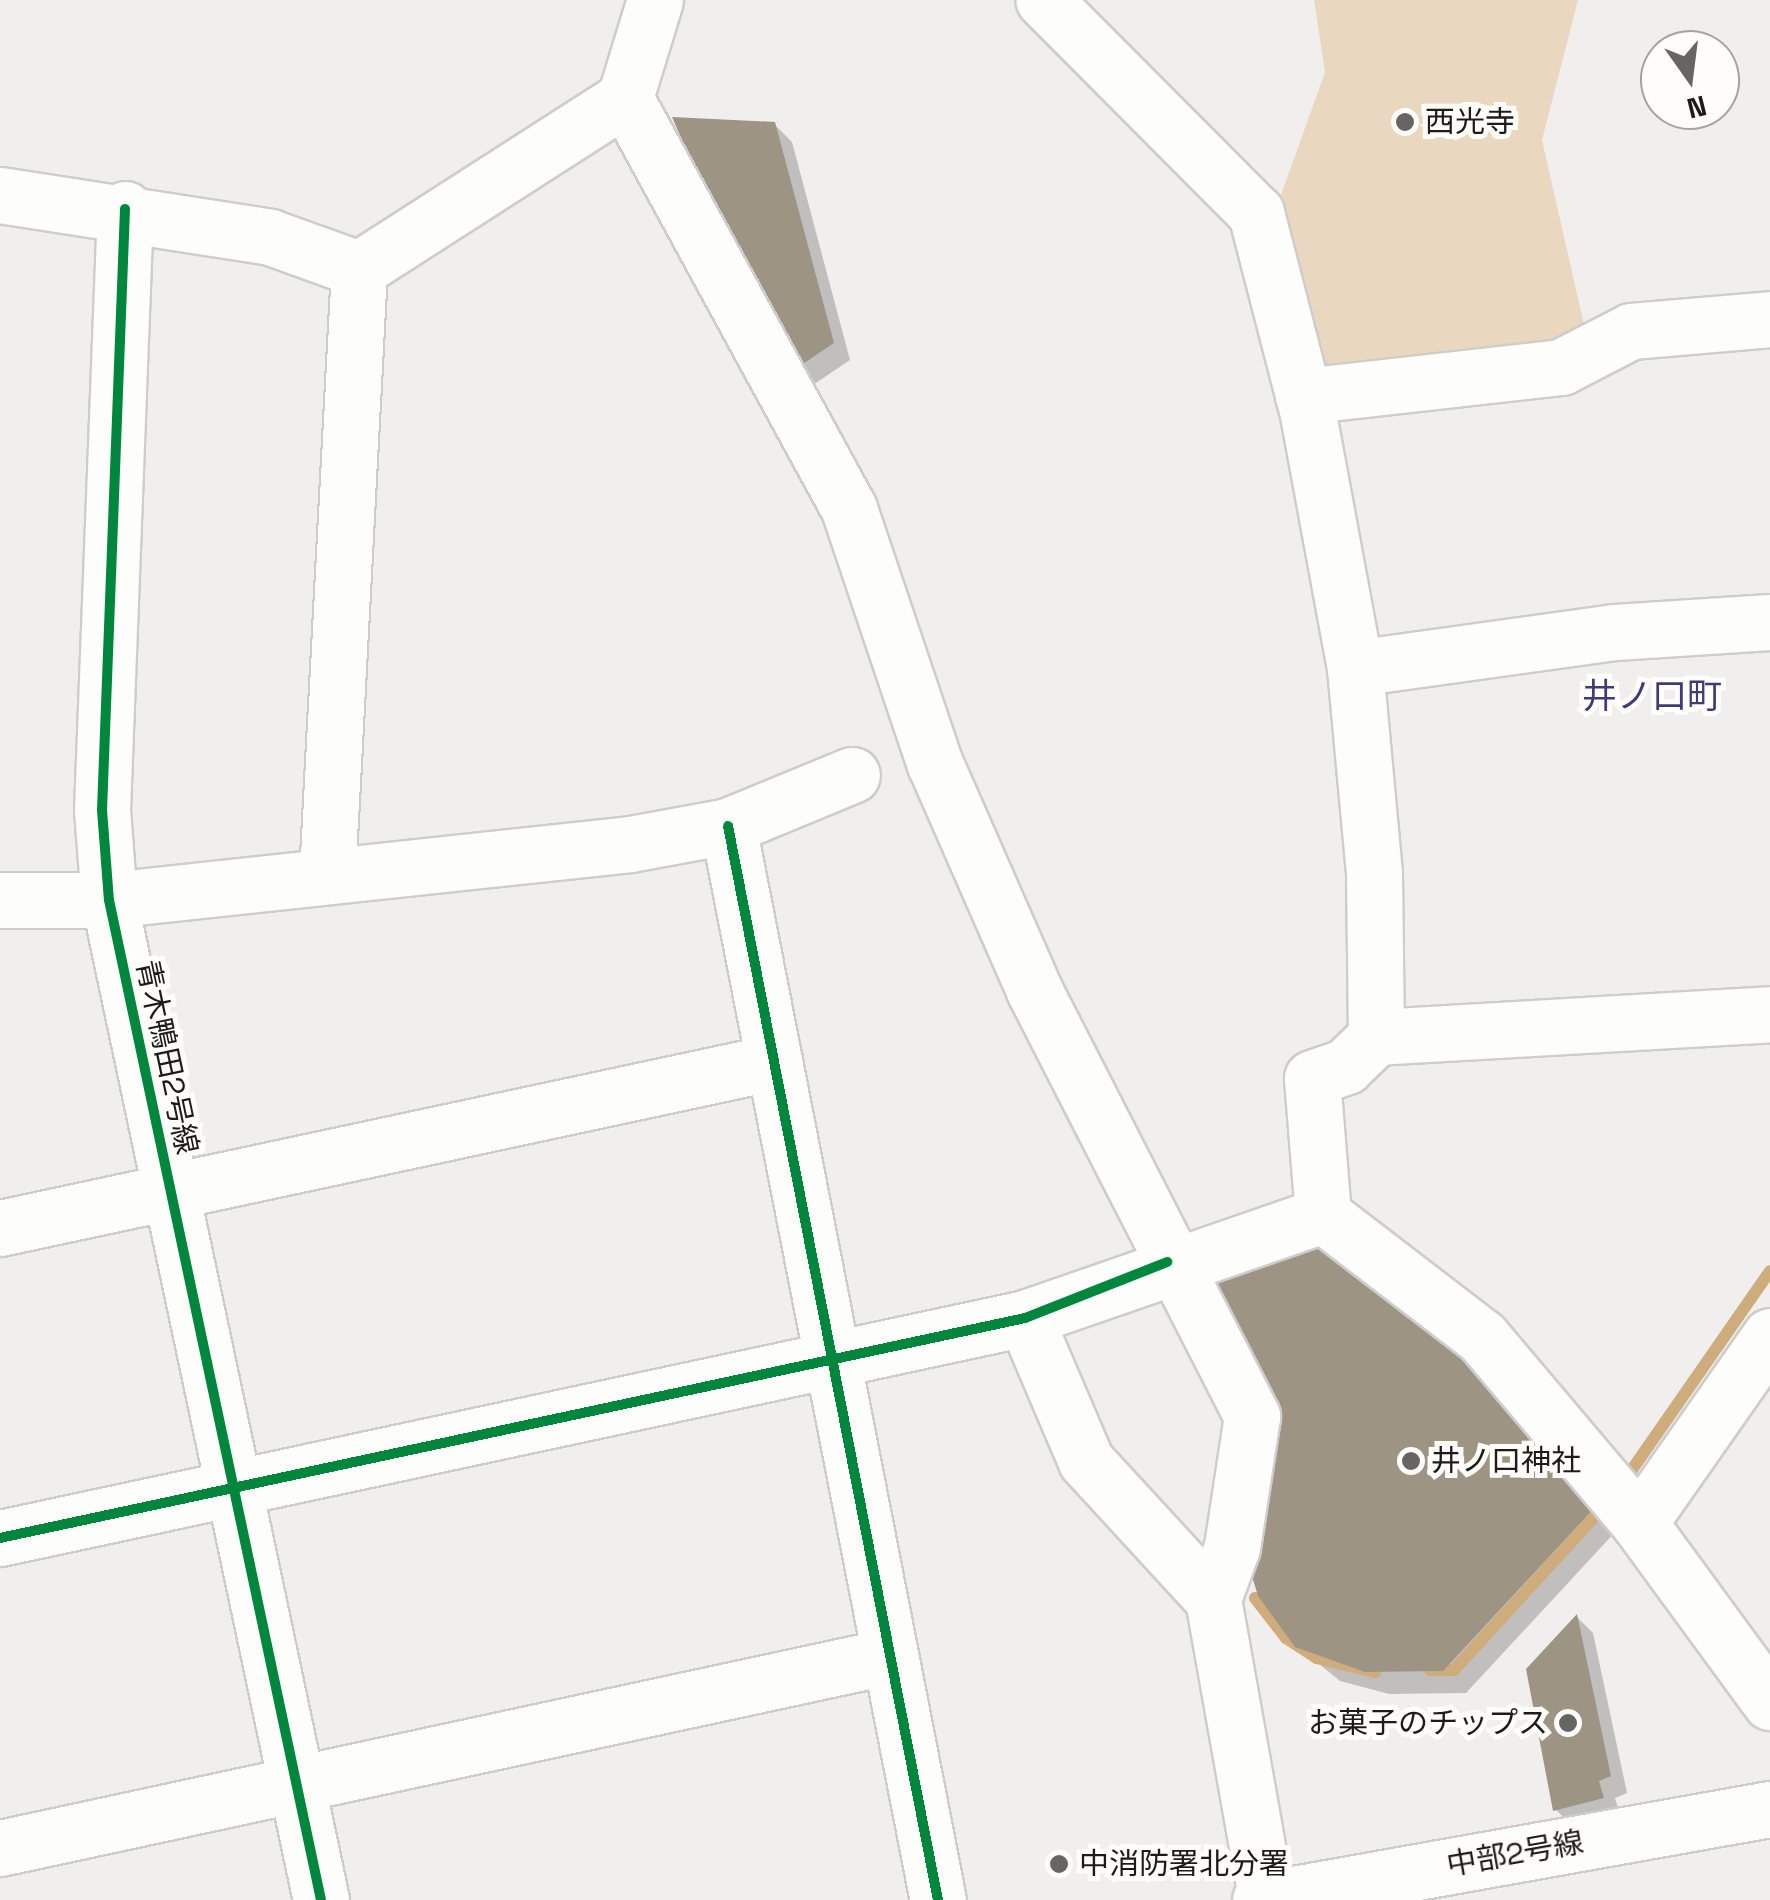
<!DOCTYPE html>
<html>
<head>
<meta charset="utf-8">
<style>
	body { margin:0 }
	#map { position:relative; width:1770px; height:1900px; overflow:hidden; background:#f1efed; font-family:"Space Grotesk","Noto Sans JP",sans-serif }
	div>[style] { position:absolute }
	.green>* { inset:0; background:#ead7bf }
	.shadow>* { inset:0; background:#0003 }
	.stream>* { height:12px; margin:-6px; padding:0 6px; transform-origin:6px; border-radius:6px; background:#cfac7b }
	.building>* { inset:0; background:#9e9483 }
	.roads { filter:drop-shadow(2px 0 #cecdcc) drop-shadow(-2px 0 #cecdcc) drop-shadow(0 2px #cecdcc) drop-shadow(0 -2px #cecdcc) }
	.minor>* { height:55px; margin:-27.5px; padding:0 27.5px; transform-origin:27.5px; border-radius:27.5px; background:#fdfdfc }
	.cycleway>* { height:10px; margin:-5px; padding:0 5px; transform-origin:5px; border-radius:5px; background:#00873e }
	.dots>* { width:28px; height:28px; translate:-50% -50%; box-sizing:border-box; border:5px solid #fffdfa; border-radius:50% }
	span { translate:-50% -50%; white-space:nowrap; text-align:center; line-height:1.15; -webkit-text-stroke:10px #fffdfa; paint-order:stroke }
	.poi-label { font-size:30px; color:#1b1b19 }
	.left { translate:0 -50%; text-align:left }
	.right { translate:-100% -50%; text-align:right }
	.street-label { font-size:30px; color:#1b1b19 }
	.quarter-label { font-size:35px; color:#3e3b77 }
	.north { position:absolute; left:1640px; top:30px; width:100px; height:100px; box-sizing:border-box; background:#fffdfa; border:2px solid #a4a3a0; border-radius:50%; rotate:166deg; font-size:28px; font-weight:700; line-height:40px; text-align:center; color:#1b1b19 }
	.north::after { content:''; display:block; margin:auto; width:35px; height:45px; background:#666563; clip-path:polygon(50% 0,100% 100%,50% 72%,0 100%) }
</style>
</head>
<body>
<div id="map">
	<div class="green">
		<div style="clip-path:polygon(1314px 0,1578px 0,1542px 140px,1585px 329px,1538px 351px,1317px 380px,1276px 209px,1325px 72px)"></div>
	</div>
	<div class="shadow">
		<div style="clip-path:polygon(774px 124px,792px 142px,850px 360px,804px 391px)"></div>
		<div style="clip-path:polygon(1286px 1252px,1618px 1529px,1466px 1693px,1389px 1694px,1340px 1681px,1297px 1646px)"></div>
		<div style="clip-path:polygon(1577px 1617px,1593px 1633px,1627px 1793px,1615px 1798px,1620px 1815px,1573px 1826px,1556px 1810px)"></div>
	</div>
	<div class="stream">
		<div style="left:1622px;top:1484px;width:259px;rotate:-55.2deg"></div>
		<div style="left:1255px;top:1598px;width:51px;rotate:52.2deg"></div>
		<div style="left:1286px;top:1638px;width:37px;rotate:33deg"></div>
		<div style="left:1317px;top:1658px;width:60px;rotate:13.6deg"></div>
		<div style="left:1430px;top:1670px;width:24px"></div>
		<div style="left:1454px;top:1670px;width:226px;rotate:-47.5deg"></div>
	</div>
	<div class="building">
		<div style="clip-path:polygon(672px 117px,775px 122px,834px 343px,785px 376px)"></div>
		<div style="clip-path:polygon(1325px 1248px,1398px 1285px,1597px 1505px,1443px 1671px,1365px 1672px,1295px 1647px,1258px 1596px,1244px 1550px,1266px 1417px,1196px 1287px,1286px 1249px)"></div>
		<div style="clip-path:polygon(1577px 1614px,1611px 1776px,1599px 1781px,1604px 1798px,1553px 1811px,1526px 1669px)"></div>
	</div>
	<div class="roads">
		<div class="minor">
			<div style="left:625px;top:98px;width:468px;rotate:61.4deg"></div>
			<div style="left:849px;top:509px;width:269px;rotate:71.4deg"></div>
			<div style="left:935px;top:764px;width:247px;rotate:66.3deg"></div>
			<div style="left:1034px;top:990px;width:479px;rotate:62.9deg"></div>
			<div style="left:1252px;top:1416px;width:133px;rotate:98.7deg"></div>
			<div style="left:1232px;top:1547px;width:55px;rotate:110.1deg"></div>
			<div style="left:1213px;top:1599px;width:304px;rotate:79.9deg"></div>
			<div style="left:0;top:195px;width:273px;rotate:8.8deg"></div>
			<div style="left:270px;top:237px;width:95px;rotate:19.8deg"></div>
			<div style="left:125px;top:209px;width:601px;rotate:92.19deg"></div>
			<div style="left:102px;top:810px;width:90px;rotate:85.6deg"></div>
			<div style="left:109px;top:900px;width:1022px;rotate:78.03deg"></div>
			<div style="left:359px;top:269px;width:316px;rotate:-32.7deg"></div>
			<div style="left:625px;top:98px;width:102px;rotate:-73deg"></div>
			<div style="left:1303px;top:396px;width:260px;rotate:-6.4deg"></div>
			<div style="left:1561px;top:367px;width:79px;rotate:-27.2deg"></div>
			<div style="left:1631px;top:331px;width:140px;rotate:-4.9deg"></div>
			<div style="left:1355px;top:668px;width:262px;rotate:-7.9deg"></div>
			<div style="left:1615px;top:632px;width:155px;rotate:-3.7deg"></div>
			<div style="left:728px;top:826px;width:1094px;rotate:78.94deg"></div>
			<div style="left:327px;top:876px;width:608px;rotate:-86.98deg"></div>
			<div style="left:0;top:900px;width:109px"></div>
			<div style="left:109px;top:900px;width:524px;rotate:-6.13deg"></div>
			<div style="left:630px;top:844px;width:100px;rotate:-10.4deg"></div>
			<div style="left:728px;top:826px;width:134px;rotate:-22.4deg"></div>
			<div style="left:1376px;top:1037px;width:395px;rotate:-3.3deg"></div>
			<div style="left:1323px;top:1215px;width:200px;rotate:37.5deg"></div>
			<div style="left:1482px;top:1337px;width:243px;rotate:49.8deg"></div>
			<div style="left:0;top:1228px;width:792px;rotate:-12.1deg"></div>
			<div style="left:1025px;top:1318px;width:155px;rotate:66.9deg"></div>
			<div style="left:1086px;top:1461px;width:188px;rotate:47.4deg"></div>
			<div style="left:1770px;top:1336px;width:228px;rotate:125deg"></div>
			<div style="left:1639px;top:1523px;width:222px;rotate:53.8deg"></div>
			<div style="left:0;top:1538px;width:1048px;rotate:-12.11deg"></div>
			<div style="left:1025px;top:1318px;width:315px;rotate:-19.1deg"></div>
			<div style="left:1323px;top:1215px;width:137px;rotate:-94.6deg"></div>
			<div style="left:1312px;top:1078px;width:36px;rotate:-19deg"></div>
			<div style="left:1346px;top:1066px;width:42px;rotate:-44deg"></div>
			<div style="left:1376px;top:1037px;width:164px;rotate:-90.7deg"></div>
			<div style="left:1374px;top:873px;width:206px;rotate:-95.3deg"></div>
			<div style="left:1355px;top:668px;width:258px;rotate:-100.5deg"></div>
			<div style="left:1308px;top:414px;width:208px;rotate:-104.5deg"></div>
			<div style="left:1256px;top:213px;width:301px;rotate:-134.9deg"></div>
			<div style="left:0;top:1848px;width:910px;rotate:-12.17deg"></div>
			<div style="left:1260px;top:1900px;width:518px;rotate:-10.12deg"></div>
		</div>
	</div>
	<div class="cycleway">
		<div style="left:125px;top:209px;width:601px;rotate:92.19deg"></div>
		<div style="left:102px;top:810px;width:90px;rotate:85.6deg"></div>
		<div style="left:109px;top:900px;width:1022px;rotate:78.03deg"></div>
		<div style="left:728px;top:826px;width:1094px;rotate:78.94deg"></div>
		<div style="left:0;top:1538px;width:1048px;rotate:-12.11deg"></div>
		<div style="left:1025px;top:1318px;width:153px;rotate:-21.5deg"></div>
	</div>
	<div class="dots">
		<div style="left:1405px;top:122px;background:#666563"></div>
		<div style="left:1411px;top:1461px;background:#666563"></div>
		<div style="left:1568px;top:1723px;background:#666563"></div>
		<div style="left:1059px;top:1864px;background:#666563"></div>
	</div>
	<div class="poi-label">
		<span class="left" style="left:1425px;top:122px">西光寺</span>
		<span class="left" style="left:1431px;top:1461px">井ノ口神社</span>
		<span class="right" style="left:1548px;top:1723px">お菓子のチップス</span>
		<span class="left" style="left:1079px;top:1864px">中消防署北分署</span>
	</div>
	<div class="street-label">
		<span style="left:167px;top:1057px;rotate:78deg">青木鴨田2号線</span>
		<span style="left:1515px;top:1854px;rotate:-10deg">中部2号線</span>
	</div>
	<div class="quarter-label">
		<span style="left:1652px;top:696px">井ノ口町</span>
	</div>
	<div class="north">N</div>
</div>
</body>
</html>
